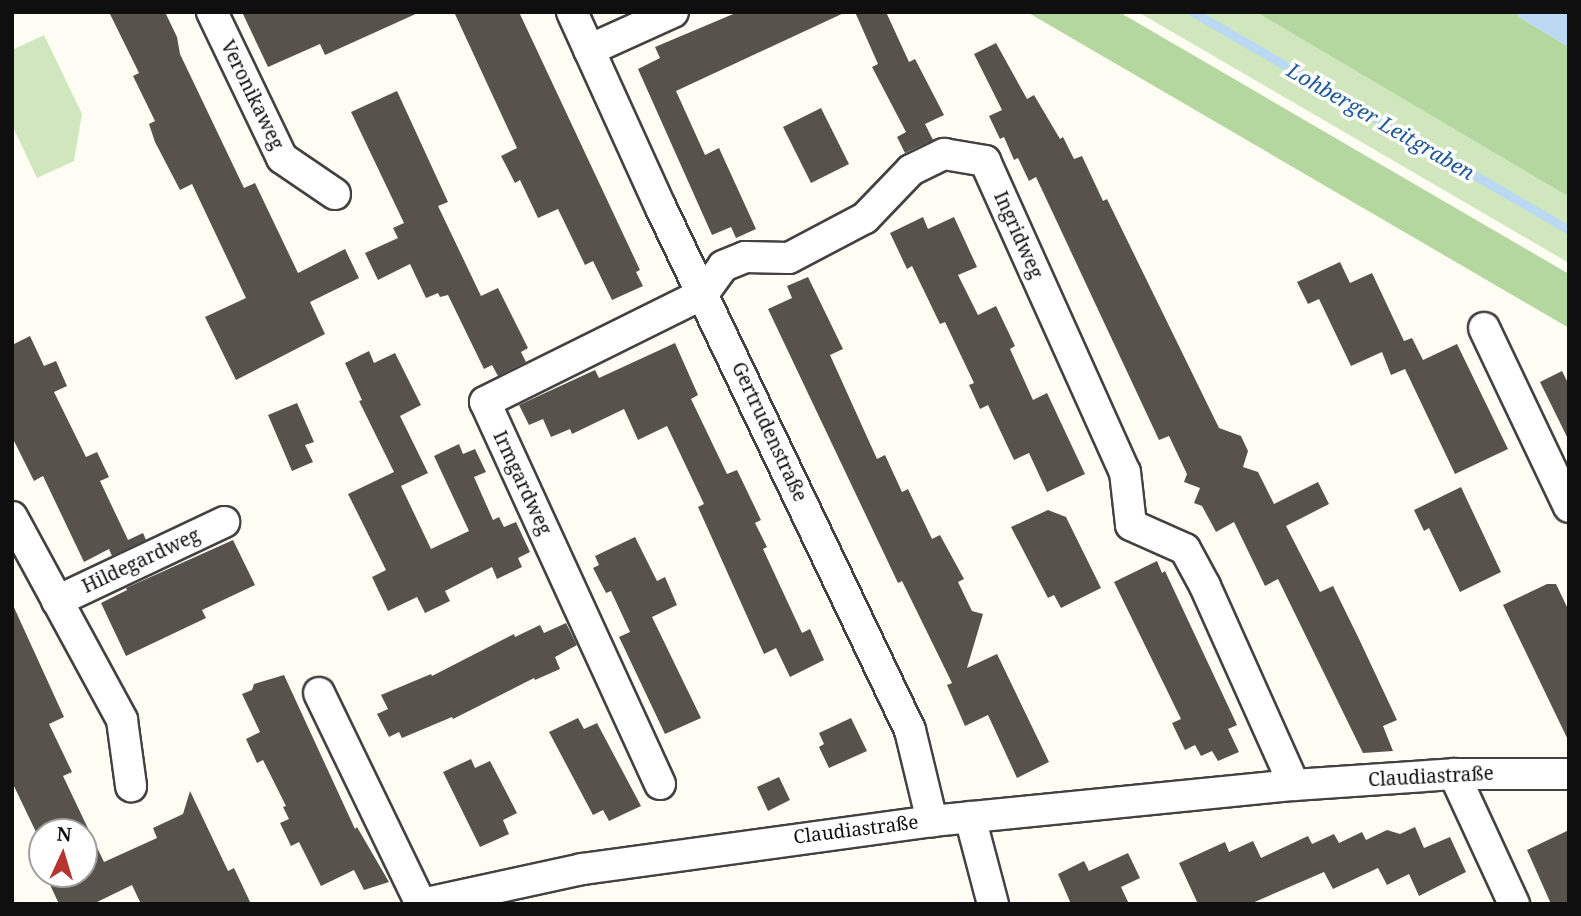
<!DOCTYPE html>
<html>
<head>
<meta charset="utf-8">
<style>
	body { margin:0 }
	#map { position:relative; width:1581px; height:916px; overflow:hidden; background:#fefdf3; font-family:"Noto Serif",serif }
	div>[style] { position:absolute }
	.green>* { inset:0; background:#d0e7be }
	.forest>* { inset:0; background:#b3d79e }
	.water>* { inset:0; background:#bbd9f2 }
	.stream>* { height:9px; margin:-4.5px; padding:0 4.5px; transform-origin:4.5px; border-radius:4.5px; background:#bbd9f2 }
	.building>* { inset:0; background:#58524c }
	.roads { filter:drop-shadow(2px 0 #424242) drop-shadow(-2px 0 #424242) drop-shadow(0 2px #424242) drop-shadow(0 -2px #424242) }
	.minor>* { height:30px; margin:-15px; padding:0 15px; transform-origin:15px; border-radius:15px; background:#fff }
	span { translate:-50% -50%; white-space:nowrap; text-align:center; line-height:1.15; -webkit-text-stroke:7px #fff; paint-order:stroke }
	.street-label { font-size:19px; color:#0f0f0f }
	.water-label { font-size:21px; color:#205a9a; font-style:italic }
	.frame { position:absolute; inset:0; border:14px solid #0f0f0f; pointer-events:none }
	.north { position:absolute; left:28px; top:818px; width:70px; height:70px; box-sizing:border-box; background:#fff; border:2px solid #9f9f9f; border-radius:50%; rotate:4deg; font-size:19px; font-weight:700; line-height:28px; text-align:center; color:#0f0f0f }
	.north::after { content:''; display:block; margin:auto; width:24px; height:32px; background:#b73530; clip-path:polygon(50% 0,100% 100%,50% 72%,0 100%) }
</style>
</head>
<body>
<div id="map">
	<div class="green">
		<div style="clip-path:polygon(1138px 12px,1256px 12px,1569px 197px,1569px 263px)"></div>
		<div style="clip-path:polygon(44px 35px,82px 114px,74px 161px,37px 178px,12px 125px,12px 50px)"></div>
	</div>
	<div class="forest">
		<div style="clip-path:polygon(1027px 12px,1119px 12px,1569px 274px,1569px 328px)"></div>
		<div style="clip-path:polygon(1256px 12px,1516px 12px,1519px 17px,1569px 47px,1569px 197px)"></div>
	</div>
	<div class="water">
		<div style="clip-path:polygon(1516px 12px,1569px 12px,1569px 47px,1519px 17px)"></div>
	</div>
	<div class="stream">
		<div style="left:1193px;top:12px;width:435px;rotate:30.1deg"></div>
	</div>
	<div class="building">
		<div style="clip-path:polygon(109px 12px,165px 12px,177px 37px,180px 54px,244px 188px,255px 183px,298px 273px,345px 249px,359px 278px,310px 302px,325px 334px,236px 380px,205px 317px,246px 298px,192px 184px,180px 190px,155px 142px,149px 124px,155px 121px,133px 76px,139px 73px)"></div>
		<div style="clip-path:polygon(242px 12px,420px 12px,325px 55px,320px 44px,268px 67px)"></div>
		<div style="clip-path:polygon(454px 12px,519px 12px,640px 270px,636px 272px,643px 286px,612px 300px,593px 261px,585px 265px,558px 209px,538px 218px,520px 180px,515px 183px,501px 156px,517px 148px)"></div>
		<div style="clip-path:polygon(738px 12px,846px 12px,676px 91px,705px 155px,719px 148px,756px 229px,736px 238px,731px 227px,712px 235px,638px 69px,660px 58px,655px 47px)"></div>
		<div style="clip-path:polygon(855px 12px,886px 12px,909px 62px,915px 59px,944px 115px,925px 124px,933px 140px,905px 153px,897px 137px,906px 132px,872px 67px,878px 64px)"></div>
		<div style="clip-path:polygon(996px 43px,1027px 99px,1034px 95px,1060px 139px,1063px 137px,1074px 159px,1082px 156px,1103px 201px,1107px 199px,1219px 428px,1241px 436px,1248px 451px,1243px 467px,1258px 472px,1274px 504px,1318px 482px,1329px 504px,1286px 526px,1320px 592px,1333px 586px,1359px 639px,1397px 720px,1383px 726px,1393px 751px,1363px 753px,1278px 579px,1265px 586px,1234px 522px,1216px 532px,1202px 506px,1194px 503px,1200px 488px,1184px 482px,1187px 474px,1169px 436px,1159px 440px,1036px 177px,1029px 181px,1018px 158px,1014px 160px,1004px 137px,1000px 139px,989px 116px,1002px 110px,974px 54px)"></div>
		<div style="clip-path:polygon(397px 91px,448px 202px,438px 206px,481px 296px,498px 288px,528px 348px,521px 352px,526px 362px,498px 376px,492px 365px,484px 369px,448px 295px,440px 297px,438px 293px,426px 298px,410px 264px,378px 280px,365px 253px,398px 238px,393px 228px,404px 223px,351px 112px)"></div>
		<div style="clip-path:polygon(821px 108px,849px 164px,811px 183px,783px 127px)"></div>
		<div style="clip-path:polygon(923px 217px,928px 229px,954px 217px,977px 267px,958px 275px,978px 315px,996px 306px,1015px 346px,1010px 349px,1033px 400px,1047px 393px,1085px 474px,1047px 492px,1029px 453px,1014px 460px,988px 405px,980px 409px,969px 385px,974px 383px,945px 322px,940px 324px,912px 266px,907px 269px,890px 233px)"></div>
		<div style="clip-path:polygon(1340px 262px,1350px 283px,1372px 273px,1404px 341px,1412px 338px,1423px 360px,1457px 344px,1508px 449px,1455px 474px,1405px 369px,1391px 375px,1382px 352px,1351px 366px,1319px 299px,1308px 304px,1297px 282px)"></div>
		<div style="clip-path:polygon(808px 277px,843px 349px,830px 355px,877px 459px,885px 455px,902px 492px,908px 489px,932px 539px,940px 535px,964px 579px,958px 582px,972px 611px,983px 614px,967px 668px,997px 654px,1049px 762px,1017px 778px,988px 715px,965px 726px,947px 685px,952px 683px,902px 581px,898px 583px,768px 309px,792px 298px,787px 286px)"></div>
		<div style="clip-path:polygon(30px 336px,44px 366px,56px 361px,67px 386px,54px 392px,86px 457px,97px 452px,109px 477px,100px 481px,128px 540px,143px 533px,146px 540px,112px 556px,109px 549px,84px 562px,43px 476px,34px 481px,12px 437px,12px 345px)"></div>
		<div style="clip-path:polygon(675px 343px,698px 395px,691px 399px,727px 474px,737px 470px,761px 520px,755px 523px,767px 547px,763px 549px,802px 633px,810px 629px,824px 660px,790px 677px,776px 648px,764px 654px,698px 507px,704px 504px,667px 426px,638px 440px,624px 409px,572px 434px,570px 429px,551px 437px,543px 419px,529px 425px,519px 405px,595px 370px,599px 378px)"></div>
		<div style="clip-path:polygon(369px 351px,374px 363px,395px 353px,421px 405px,400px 416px,428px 473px,401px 486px,431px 549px,469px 531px,434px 456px,459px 444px,463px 454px,475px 449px,486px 472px,474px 477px,493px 520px,499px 517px,504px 527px,516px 522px,530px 552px,518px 558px,522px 567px,497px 579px,492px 567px,445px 591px,450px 601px,425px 613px,417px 597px,388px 611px,372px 577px,386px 570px,348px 494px,394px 472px,359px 401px,362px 400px,345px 363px)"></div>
		<div style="clip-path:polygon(1562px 371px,1569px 385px,1569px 441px,1540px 382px)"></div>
		<div style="clip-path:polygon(297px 403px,314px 442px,305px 445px,313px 462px,292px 471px,268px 415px)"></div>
		<div style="clip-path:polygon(1461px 487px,1501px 572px,1460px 592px,1429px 528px,1424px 531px,1414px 510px)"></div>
		<div style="clip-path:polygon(1048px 510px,1066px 517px,1101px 588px,1061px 608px,1054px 595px,1048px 598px,1011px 527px)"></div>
		<div style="clip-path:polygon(635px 537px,657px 581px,665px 577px,677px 605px,652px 617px,701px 718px,665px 734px,619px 637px,630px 632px,611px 591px,606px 593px,593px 568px,599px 565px,595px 556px)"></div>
		<div style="clip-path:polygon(233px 540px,255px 585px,202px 610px,206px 618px,126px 656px,101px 603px,127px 590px,126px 588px)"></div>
		<div style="clip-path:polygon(1157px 561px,1162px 573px,1165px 571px,1237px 725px,1228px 729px,1239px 752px,1218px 761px,1212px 751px,1201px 756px,1195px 745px,1185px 750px,1172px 723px,1181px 719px,1114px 582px)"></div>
		<div style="clip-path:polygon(1547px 584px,1556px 584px,1569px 611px,1569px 742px,1503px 605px)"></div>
		<div style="clip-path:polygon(12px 603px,64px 717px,49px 724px,72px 772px,63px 776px,104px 862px,157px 838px,153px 828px,183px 814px,190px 791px,228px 871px,234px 868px,251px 904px,141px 904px,132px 885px,93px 904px,59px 904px,45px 874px,84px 874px,84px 832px,36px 832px,12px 782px)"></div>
		<div style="clip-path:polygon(566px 623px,577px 645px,555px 657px,560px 669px,535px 680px,534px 678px,453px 719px,452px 717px,402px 738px,399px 732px,389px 737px,377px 714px,388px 709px,381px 695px,431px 674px,432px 676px,514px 634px,515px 637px,540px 625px,544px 633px)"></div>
		<div style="clip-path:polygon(284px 675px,355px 829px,357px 827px,389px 882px,364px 890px,354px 870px,321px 886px,299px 842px,291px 846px,280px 823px,289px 819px,283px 807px,286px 806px,263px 760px,257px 763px,246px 739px,260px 732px,242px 694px,252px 690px,254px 684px)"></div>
		<div style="clip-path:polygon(578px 718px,584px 729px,597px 723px,641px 806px,609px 821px,603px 810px,593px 815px,549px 732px)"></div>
		<div style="clip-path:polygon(851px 718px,867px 751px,829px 768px,819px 747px,824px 744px,819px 733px)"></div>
		<div style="clip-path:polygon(471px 759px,475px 768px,490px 761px,517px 813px,503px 820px,509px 834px,480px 847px,443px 772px)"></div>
		<div style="clip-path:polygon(779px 777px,790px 800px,768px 811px,757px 787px)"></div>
		<div style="clip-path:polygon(1415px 827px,1424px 848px,1450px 837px,1466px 872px,1419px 896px,1409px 874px,1387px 885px,1378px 868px,1333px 889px,1324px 872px,1250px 904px,1198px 904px,1179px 863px,1225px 842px,1229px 852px,1253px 841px,1261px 858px,1308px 836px,1312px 844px,1334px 834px,1339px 843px,1362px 832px,1366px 840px,1387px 830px,1400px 834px)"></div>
		<div style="clip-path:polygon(1569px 830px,1569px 904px,1551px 904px,1527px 850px)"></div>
		<div style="clip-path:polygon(1128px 853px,1140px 878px,1121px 887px,1129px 904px,1071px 904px,1058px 874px,1084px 861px,1089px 871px)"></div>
	</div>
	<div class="roads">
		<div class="minor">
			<div style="left:212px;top:12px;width:162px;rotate:64.4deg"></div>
			<div style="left:282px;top:158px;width:64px;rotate:34.2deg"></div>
			<div style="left:572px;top:12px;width:215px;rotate:65.6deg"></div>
			<div style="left:661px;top:208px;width:578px;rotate:64.5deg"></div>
			<div style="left:910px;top:730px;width:94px;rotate:76.4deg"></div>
			<div style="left:589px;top:50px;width:92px;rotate:-24.3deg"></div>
			<div style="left:1484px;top:328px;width:198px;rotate:64.6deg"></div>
			<div style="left:12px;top:517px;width:231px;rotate:61.5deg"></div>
			<div style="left:122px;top:720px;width:67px;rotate:82.2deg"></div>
			<div style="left:57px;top:601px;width:185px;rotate:-25.3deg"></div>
			<div style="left:319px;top:693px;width:234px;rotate:64.2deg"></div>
			<div style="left:1454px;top:774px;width:143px;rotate:65.2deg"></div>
			<div style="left:660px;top:784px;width:420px;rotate:-114.6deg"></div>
			<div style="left:485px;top:402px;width:243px;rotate:-26.4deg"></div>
			<div style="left:703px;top:294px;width:34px;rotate:-54deg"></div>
			<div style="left:723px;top:266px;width:24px;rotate:-22deg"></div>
			<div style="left:745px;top:257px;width:44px;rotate:1.3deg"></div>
			<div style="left:789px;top:258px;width:86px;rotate:-27.8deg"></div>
			<div style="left:865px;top:218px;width:66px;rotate:-46.2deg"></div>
			<div style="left:911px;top:170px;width:37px;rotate:-26deg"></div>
			<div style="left:944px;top:154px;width:42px;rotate:9.7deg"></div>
			<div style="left:985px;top:161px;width:341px;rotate:65.8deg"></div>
			<div style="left:1125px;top:472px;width:53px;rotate:83.5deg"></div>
			<div style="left:1131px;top:525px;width:59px;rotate:24deg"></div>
			<div style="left:1185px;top:549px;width:42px;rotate:61.6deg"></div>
			<div style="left:1205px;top:586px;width:218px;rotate:65.9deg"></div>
			<div style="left:970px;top:817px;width:90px;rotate:75.2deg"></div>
			<div style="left:422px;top:904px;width:164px;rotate:-12.3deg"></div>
			<div style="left:582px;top:869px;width:353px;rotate:-7.8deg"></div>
			<div style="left:932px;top:821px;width:364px;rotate:-5.7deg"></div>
			<div style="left:1294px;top:785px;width:160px;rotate:-3.9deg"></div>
			<div style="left:1454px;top:774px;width:115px"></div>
		</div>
	</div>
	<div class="street-label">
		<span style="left:252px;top:95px;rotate:64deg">Veronikaweg</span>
		<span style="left:1018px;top:235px;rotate:66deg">Ingridweg</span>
		<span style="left:769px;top:432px;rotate:65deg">Gertrudenstraße</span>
		<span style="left:522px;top:483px;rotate:65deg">Irmgardweg</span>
		<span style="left:141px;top:561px;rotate:-25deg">Hildegardweg</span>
		<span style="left:1431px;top:777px;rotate:-3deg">Claudiastraße</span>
		<span style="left:856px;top:830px;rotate:-7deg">Claudiastraße</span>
	</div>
	<div class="water-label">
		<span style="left:1381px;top:121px;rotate:30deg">Lohberger Leitgraben</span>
	</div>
	<div class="frame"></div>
	<div class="north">N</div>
</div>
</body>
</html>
